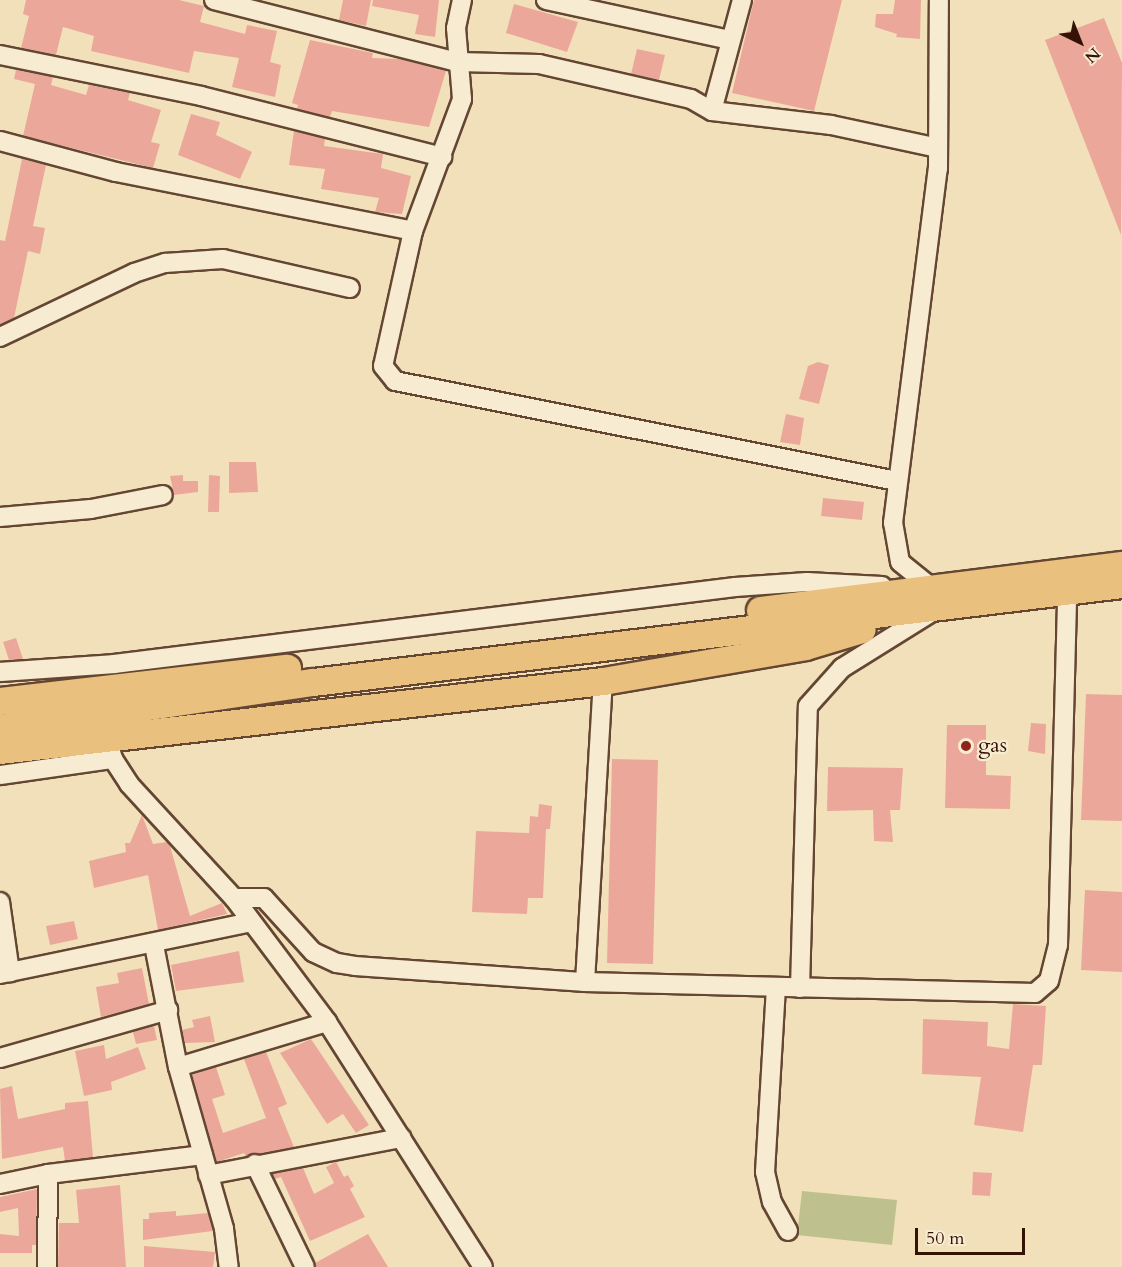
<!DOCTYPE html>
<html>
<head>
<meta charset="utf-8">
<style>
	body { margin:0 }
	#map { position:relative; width:1122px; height:1267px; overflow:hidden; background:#f2e0ba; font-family:Cardo,serif }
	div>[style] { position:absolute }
	.green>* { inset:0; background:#bec18d }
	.building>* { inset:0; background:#eba89a }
	.roads { filter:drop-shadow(2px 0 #644633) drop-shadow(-2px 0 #644633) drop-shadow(0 2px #644633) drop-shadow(0 -2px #644633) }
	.minor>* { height:18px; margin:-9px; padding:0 9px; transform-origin:9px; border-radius:9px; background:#f7ebd2 }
	.highway>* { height:27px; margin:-13.5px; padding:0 13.5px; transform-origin:13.5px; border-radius:13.5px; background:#e9c07d }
	.dots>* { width:16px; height:16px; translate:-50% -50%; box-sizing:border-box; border:3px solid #f7ebd2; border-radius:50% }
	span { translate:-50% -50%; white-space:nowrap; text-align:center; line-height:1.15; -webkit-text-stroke:4.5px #f7ebd2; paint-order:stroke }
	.poi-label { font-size:22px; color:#341206 }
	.left { translate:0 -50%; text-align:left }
	.north { position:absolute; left:1050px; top:12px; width:60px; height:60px; -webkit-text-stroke:4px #f7ebd2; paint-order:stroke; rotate:137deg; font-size:16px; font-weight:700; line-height:24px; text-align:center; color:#341206 }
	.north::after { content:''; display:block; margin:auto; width:21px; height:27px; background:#341206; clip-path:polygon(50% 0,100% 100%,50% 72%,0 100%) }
	.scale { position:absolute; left:915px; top:1228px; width:110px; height:27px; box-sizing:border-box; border:3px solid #341206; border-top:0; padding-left:8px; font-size:18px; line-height:21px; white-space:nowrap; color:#341206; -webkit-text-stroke:4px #f7ebd2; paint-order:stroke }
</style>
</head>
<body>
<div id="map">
	<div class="green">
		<div style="clip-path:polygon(802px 1191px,897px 1200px,892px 1245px,797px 1235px)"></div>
	</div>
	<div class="building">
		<div style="clip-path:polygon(26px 0,179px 0,204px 6px,200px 22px,245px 34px,247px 25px,277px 31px,270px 62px,281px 65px,275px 97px,232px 87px,239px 58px,194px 51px,189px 73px,91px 51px,94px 36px,63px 27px,56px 55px,21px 48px,29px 16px,23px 14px)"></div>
		<div style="clip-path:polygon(343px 0,371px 0,366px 26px,339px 20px)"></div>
		<div style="clip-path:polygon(373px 0,439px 0,435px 37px,415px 34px,419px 15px,372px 6px)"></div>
		<div style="clip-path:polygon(754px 0,842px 0,814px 111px,732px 93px)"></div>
		<div style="clip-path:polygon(895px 0,921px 0,920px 39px,896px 37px,897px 34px,875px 27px,876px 14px,893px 14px)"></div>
		<div style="clip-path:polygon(514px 4px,578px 22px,567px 52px,506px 33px)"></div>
		<div style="clip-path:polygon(1104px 18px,1122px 63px,1121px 235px,1045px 40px)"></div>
		<div style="clip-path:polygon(310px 40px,373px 53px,372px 58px,400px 59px,446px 71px,429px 127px,332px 111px,330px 117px,297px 109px,298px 105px,292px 103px)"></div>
		<div style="clip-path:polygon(637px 49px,665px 55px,659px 80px,631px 74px)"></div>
		<div style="clip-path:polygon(16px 70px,53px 77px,51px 85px,86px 95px,89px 85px,130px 93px,128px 100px,161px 110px,151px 142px,160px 144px,153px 168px,23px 136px,35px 84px,14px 79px)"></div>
		<div style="clip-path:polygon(191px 114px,220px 122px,216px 135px,252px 152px,240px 179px,178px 155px)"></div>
		<div style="clip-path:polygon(294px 131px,325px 139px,324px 146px,383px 154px,381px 168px,411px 176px,402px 214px,375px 212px,379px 198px,321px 189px,325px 169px,289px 165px)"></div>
		<div style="clip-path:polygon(22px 159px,46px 165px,33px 226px,45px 228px,40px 254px,28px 251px,14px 318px,0 325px,0 240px,5px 241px)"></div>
		<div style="clip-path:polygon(818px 362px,829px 365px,819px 404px,799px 399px,808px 366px)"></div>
		<div style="clip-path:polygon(786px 414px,804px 418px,800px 445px,780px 442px)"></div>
		<div style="clip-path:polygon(229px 462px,256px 462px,258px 492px,229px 493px)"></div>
		<div style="clip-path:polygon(183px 475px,183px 481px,198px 481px,198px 492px,174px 495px,170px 476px)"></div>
		<div style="clip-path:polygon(209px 475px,220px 476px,219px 512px,208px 512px)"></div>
		<div style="clip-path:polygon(823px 498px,864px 502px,862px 520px,821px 516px)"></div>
		<div style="clip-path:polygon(16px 638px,23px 659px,9px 660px,3px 642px)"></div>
		<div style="clip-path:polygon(1086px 694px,1122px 695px,1122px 821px,1081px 820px)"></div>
		<div style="clip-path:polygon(1031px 723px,1046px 724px,1045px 754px,1028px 751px)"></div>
		<div style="clip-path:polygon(947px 725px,986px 725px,986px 775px,1011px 776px,1010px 809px,945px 808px)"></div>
		<div style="clip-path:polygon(612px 759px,658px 760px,653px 964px,607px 963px)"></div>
		<div style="clip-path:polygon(828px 767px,903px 768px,900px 810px,890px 810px,893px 842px,874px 841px,873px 810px,827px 811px)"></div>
		<div style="clip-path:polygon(539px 804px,552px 806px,550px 829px,546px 829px,543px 898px,528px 898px,527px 914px,472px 912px,476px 831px,529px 833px,530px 816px,538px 817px)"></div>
		<div style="clip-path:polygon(142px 815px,153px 844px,167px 842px,170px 846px,190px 916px,222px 903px,227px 914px,158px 930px,148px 875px,94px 888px,89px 861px,126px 852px,125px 843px,130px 843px)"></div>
		<div style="clip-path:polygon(1085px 890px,1122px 892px,1122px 972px,1081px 970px)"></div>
		<div style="clip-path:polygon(74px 921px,78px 939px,50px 945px,46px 926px)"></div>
		<div style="clip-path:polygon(239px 951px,244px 982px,176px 991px,171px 965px)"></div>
		<div style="clip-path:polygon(142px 968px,149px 1004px,101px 1017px,96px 987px,119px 983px,117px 973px)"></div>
		<div style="clip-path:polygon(1013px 1004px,1046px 1006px,1042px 1065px,1033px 1065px,1023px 1132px,974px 1125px,981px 1077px,922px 1074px,923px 1019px,988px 1022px,987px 1046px,1009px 1049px)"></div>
		<div style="clip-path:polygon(210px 1016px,215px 1042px,185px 1043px,182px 1030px,194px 1027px,192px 1020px)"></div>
		<div style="clip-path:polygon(154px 1026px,157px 1040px,136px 1044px,133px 1032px)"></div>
		<div style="clip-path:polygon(311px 1039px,369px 1125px,356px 1133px,343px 1114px,327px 1124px,280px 1053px)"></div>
		<div style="clip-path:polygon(104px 1045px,106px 1059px,138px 1047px,146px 1069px,111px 1082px,112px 1090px,84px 1096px,75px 1051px)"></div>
		<div style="clip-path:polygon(266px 1052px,287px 1104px,278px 1108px,294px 1147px,246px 1156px,244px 1153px,217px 1162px,192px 1075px,216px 1067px,225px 1095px,212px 1099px,223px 1133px,266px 1118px,244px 1059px)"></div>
		<div style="clip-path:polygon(12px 1086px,18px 1119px,65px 1109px,65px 1103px,88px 1101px,93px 1157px,65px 1161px,63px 1147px,2px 1159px,0 1089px)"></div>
		<div style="clip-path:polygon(336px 1162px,344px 1177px,348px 1175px,354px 1186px,350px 1189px,365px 1217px,310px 1241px,281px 1177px,275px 1179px,272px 1174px,303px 1168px,314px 1194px,334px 1183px,326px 1167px)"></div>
		<div style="clip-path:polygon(973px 1172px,992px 1173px,990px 1196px,972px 1195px)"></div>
		<div style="clip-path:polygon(120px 1185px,126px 1267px,58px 1267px,59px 1223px,79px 1223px,76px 1190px)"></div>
		<div style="clip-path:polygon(37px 1189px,36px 1245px,32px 1245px,32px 1253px,0 1253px,0 1234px,19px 1236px,18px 1208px,0 1212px,0 1197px)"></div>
		<div style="clip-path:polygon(176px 1211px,176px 1216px,208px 1213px,213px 1231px,143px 1240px,143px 1219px,149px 1219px,149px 1213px)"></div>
		<div style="clip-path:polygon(368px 1234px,388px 1267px,316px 1267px,315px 1263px)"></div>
		<div style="clip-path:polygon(144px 1246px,215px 1252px,213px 1267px,144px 1267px)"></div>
	</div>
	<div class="roads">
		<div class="minor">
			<div style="left:214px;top:0;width:252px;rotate:14.3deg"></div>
			<div style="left:458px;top:62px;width:81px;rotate:1.4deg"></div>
			<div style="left:539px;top:64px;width:156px;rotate:13deg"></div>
			<div style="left:691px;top:99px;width:24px;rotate:30deg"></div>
			<div style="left:712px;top:111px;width:115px;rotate:-74.9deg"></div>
			<div style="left:546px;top:0;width:188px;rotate:12.3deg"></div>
			<div style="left:0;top:55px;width:205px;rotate:11.5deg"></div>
			<div style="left:201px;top:96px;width:249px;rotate:14.2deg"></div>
			<div style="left:712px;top:111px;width:120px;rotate:6.7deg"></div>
			<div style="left:831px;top:125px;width:109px;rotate:12.1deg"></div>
			<div style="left:0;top:141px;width:120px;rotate:15deg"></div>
			<div style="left:116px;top:172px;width:303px;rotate:11.2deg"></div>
			<div style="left:413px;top:231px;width:141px;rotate:-69.6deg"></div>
			<div style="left:462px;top:99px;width:71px;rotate:-94.8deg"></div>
			<div style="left:456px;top:28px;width:29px;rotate:-78deg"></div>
			<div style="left:413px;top:231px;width:138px;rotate:102.5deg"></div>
			<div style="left:383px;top:366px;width:19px;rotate:51deg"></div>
			<div style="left:395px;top:381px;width:512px;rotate:11.27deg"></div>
			<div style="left:0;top:337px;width:148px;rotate:-25.5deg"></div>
			<div style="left:134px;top:273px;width:33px;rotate:-18deg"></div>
			<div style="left:165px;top:263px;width:58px;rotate:-3.9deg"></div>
			<div style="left:223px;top:259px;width:130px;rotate:12.9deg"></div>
			<div style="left:0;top:517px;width:91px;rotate:-5deg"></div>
			<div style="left:91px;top:509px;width:73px;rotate:-11deg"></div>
			<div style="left:932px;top:588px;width:41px;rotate:-140.9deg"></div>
			<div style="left:900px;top:562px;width:40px;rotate:-100deg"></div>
			<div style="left:893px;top:523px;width:357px;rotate:-82.8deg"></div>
			<div style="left:938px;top:169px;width:169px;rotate:-89.7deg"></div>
			<div style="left:0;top:672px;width:114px;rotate:-4deg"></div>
			<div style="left:114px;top:664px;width:626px;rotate:-7.07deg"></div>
			<div style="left:735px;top:587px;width:72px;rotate:-4deg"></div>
			<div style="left:807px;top:582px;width:75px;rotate:3.1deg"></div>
			<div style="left:107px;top:738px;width:22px;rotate:74deg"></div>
			<div style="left:113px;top:759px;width:30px;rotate:57deg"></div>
			<div style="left:129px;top:784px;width:155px;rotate:47.4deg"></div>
			<div style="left:234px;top:898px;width:155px;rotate:53.1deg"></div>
			<div style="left:327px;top:1022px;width:290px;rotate:57.5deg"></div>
			<div style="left:0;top:775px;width:114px;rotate:-8.1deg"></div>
			<div style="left:234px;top:898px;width:30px"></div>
			<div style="left:264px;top:898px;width:73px;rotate:47.8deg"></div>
			<div style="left:313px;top:952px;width:26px;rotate:25deg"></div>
			<div style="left:337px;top:963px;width:18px;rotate:9deg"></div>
			<div style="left:355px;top:966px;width:231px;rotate:4deg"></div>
			<div style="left:585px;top:982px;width:450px;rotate:1.4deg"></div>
			<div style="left:1035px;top:993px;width:18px;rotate:-41deg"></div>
			<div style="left:1049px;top:981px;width:37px;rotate:-76deg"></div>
			<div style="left:1058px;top:945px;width:354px;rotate:-88.5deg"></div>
			<div style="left:0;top:902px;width:71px;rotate:81.9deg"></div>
			<div style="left:154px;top:945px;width:124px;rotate:78.9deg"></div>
			<div style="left:178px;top:1067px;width:168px;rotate:74.1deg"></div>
			<div style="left:224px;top:1229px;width:38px;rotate:83deg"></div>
			<div style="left:0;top:974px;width:256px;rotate:-11.7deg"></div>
			<div style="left:585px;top:982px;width:302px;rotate:-86.6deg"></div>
			<div style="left:776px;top:987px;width:185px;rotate:93.4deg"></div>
			<div style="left:765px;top:1172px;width:31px;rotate:77deg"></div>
			<div style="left:772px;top:1202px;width:33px;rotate:61deg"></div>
			<div style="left:800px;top:988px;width:282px;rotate:-88.4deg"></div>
			<div style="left:808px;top:706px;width:51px;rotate:-48.2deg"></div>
			<div style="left:842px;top:668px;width:110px;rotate:-31.9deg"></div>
			<div style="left:0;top:1058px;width:175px;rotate:-15.9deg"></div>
			<div style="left:178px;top:1067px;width:156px;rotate:-16.8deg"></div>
			<div style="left:255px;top:1164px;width:114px;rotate:64.1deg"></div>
			<div style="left:208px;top:1175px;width:197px;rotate:-10.9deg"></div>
			<div style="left:0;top:1184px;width:49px;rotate:-11.8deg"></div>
			<div style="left:48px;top:1174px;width:156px;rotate:-7deg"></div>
			<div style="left:47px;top:1267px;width:93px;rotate:-89.4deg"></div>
		</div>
		<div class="highway">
			<div style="left:760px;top:610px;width:365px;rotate:-7.1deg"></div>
			<div style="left:0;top:701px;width:289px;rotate:-6.6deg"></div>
			<div style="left:0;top:728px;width:316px;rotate:-8.4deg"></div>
			<div style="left:313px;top:682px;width:815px;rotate:-6.91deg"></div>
			<div style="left:0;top:750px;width:607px;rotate:-6.53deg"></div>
			<div style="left:603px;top:681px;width:205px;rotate:-9.8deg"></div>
			<div style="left:805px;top:646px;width:59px;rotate:-16.6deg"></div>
		</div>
	</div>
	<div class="dots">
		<div style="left:966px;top:746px;background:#8f2418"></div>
	</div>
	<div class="poi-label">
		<span class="left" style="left:978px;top:746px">gas</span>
	</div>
	<div class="north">N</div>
	<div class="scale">50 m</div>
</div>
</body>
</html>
